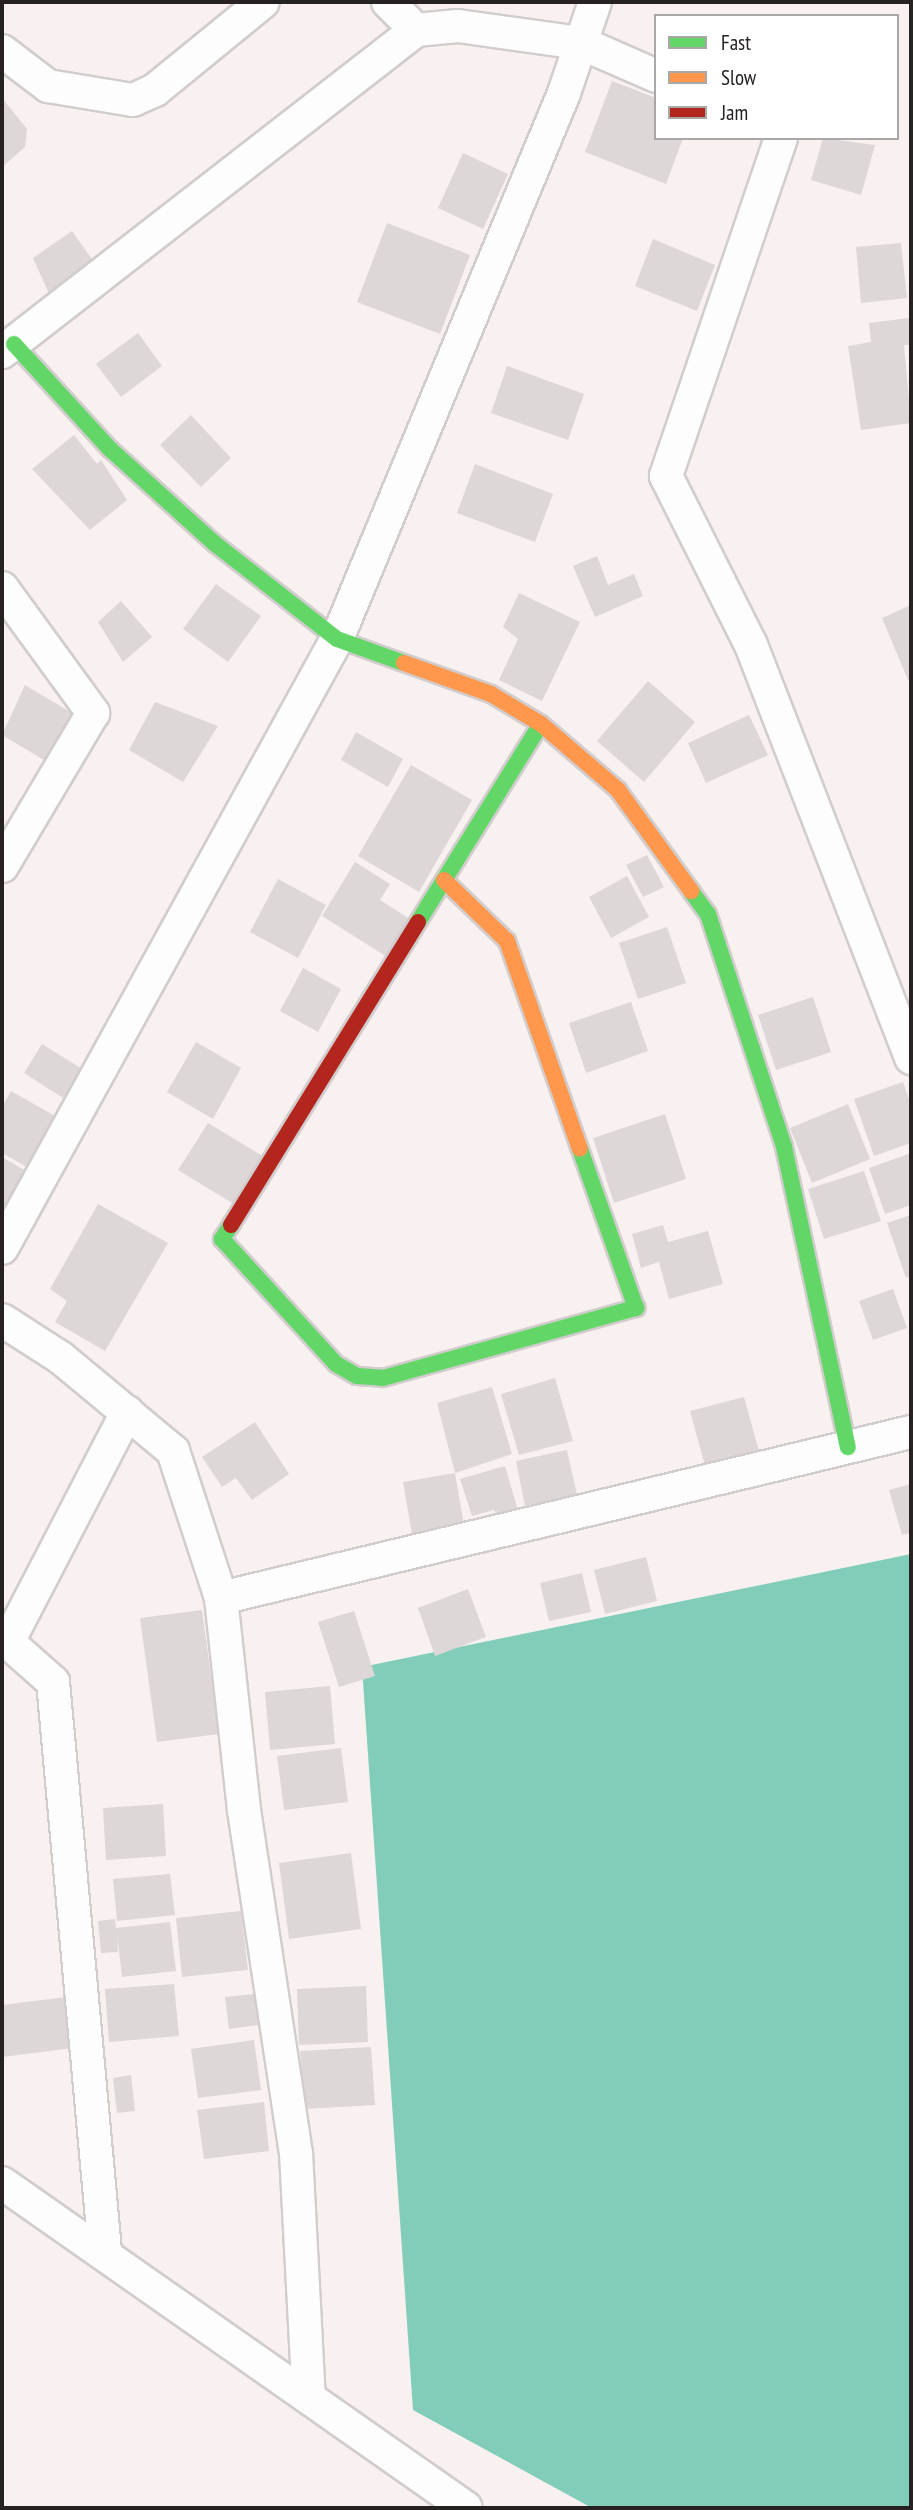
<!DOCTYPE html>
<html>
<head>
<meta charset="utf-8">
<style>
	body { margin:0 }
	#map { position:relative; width:913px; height:2510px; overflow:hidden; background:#f8f1f0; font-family:"PT Sans Narrow",sans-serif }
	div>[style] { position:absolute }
	.water>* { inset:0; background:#82cdb9 }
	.building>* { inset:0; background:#ddd7d7 }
	.roads { filter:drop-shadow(2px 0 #d2cdcd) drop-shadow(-2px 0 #d2cdcd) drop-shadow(0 2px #d2cdcd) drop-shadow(0 -2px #d2cdcd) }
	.street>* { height:32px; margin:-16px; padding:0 16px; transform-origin:16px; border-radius:16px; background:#fefdfd }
	.fast>* { height:16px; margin:-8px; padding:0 8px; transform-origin:8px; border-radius:8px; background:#63d668 }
	.slow>* { height:16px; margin:-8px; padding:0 8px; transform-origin:8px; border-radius:8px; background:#ff974d }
	.jam>* { height:16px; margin:-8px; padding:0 8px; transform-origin:8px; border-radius:8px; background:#b3261e }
	span { translate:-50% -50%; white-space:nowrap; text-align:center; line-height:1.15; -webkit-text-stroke:7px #fff; paint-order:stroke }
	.frame { position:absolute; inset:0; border:4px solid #272222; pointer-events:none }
	.legend { position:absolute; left:654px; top:14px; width:245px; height:126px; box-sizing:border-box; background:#fff; border:2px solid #a9a7a7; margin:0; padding:9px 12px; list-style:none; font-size:21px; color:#272222 }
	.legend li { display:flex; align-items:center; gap:14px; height:35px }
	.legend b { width:35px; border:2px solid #a9a7a7 }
</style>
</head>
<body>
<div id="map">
	<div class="water">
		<div style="clip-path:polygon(911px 1554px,911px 2508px,592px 2508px,413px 2410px,362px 1667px)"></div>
	</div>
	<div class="building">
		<div style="clip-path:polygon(612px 81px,656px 98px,656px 138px,683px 138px,666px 184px,585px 152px)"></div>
		<div style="clip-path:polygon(2px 98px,27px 129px,25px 147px,2px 167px)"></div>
		<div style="clip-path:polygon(823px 138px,875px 145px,861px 195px,811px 180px)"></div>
		<div style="clip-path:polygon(463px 153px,508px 174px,483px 229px,438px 208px)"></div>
		<div style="clip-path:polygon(387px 223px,470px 255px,440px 334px,357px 302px)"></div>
		<div style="clip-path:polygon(72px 231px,96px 265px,50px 296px,33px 258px)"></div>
		<div style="clip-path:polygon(653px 239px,715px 265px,697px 311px,635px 286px)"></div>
		<div style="clip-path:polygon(901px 243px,907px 298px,861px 303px,856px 247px)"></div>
		<div style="clip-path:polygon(909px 318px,911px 345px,904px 345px,911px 423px,861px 430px,848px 346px,871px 342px,869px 323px)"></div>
		<div style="clip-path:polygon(138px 333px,162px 366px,121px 397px,96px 364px)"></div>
		<div style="clip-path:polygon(507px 366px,584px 394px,568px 440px,491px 413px)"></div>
		<div style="clip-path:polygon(191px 415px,231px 458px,201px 487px,160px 445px)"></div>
		<div style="clip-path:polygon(74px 435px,97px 464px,101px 460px,127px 500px,90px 530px,32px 469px)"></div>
		<div style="clip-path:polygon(475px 464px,553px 494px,535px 542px,457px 513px)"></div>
		<div style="clip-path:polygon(597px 556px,608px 585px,634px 574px,643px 596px,595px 617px,573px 566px)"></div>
		<div style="clip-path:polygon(216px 584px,261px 616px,228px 662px,183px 629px)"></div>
		<div style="clip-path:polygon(519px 593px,580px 622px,542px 701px,499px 680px,518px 639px,503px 627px)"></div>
		<div style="clip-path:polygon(121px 601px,152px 637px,123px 662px,98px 622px)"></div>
		<div style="clip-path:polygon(911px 605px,911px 679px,908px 680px,882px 618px)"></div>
		<div style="clip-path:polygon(648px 681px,695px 722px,644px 782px,597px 741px)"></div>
		<div style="clip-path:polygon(25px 685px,82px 719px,54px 766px,2px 735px)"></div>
		<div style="clip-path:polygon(155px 702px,218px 726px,183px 782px,129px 750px)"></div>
		<div style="clip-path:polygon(749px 715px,768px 755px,706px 783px,688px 743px)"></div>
		<div style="clip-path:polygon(356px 732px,403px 759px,388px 787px,341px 760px)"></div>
		<div style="clip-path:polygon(411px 765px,472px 800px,419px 892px,358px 856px)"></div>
		<div style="clip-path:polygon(647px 855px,664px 887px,643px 897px,626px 865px)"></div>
		<div style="clip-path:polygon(355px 862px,390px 884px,380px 900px,416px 923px,392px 960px,322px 916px)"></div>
		<div style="clip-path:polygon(627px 876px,649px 917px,611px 938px,589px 897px)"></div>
		<div style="clip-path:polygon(278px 879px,326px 905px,298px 958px,250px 932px)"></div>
		<div style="clip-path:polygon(667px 927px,686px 983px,638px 999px,619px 943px)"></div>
		<div style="clip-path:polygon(303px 968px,341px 989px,318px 1032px,280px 1011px)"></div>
		<div style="clip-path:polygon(813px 997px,831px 1052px,776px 1070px,758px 1015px)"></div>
		<div style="clip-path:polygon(631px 1002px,648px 1051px,586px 1073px,569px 1023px)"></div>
		<div style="clip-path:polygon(196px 1042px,241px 1068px,213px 1119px,167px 1092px)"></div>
		<div style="clip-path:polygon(42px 1044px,82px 1069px,63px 1098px,24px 1073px)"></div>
		<div style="clip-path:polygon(903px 1082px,911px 1105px,911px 1143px,874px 1156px,854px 1099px)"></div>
		<div style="clip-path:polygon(11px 1091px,69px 1124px,41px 1175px,2px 1153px,2px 1107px)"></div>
		<div style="clip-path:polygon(848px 1104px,870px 1159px,812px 1183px,790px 1128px)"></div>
		<div style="clip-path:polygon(665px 1114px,686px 1179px,614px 1203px,593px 1138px)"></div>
		<div style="clip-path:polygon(208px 1123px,266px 1158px,237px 1206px,178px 1170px)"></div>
		<div style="clip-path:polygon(911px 1153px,911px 1205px,885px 1214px,869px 1168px)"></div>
		<div style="clip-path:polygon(2px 1157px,40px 1179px,2px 1229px)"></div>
		<div style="clip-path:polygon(864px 1171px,881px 1221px,824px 1239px,808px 1189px)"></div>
		<div style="clip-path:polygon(98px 1204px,168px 1243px,105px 1351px,55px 1322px,67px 1301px,50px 1289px)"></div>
		<div style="clip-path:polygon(911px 1215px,911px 1276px,906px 1278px,887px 1223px)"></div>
		<div style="clip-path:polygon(663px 1225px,668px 1242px,708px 1231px,723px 1284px,669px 1299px,659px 1262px,641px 1268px,632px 1234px)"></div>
		<div style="clip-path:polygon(893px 1289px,907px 1328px,873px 1340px,859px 1301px)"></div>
		<div style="clip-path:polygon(555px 1378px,573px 1441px,519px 1455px,501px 1394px)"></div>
		<div style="clip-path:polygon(492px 1387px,512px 1454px,455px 1473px,464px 1525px,412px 1534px,403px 1482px,455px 1473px,437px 1403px)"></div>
		<div style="clip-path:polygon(744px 1397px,759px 1451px,705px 1466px,690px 1411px)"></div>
		<div style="clip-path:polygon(255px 1422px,289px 1474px,252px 1500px,236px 1478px,222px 1487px,202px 1457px)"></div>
		<div style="clip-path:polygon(567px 1450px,577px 1495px,525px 1506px,516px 1461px)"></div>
		<div style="clip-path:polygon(505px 1466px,519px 1514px,501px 1520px,494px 1510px,472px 1516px,460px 1479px)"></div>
		<div style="clip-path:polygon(911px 1484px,911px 1533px,902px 1535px,889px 1490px)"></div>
		<div style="clip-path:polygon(646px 1557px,657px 1601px,605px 1614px,594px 1570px)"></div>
		<div style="clip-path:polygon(582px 1573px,591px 1612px,549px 1621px,540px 1583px)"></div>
		<div style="clip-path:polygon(468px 1589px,486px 1637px,435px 1656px,418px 1608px)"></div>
		<div style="clip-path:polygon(202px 1610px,219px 1734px,157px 1742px,140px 1618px)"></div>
		<div style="clip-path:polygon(354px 1611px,375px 1676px,339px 1687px,318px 1622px)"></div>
		<div style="clip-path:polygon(330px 1686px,335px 1744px,270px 1750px,265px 1692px)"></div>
		<div style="clip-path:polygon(341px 1748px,348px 1802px,284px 1810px,277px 1756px)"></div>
		<div style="clip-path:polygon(163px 1804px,166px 1856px,106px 1860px,103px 1808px)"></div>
		<div style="clip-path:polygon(351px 1853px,361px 1929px,289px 1939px,279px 1863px)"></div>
		<div style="clip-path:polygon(170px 1874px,175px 1915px,117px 1921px,113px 1879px)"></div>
		<div style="clip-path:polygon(241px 1911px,248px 1970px,182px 1977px,176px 1918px)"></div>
		<div style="clip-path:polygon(115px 1919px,116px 1928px,170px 1922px,176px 1971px,122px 1977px,117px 1933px,118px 1952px,101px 1953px,98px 1921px)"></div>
		<div style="clip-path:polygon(174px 1984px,179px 2036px,109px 2042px,105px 1989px)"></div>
		<div style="clip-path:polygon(366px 1986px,368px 2042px,299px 2045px,297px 1989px)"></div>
		<div style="clip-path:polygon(254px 1994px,258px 2025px,229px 2029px,225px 1997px)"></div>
		<div style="clip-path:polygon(66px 1997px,73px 2048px,2px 2057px,2px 2005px)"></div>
		<div style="clip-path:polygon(254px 2040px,261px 2090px,198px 2098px,191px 2049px)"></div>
		<div style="clip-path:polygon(371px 2047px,375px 2105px,305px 2109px,300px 2051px)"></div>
		<div style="clip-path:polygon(131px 2075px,135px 2111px,117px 2113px,113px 2078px)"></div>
		<div style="clip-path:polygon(264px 2102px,269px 2151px,204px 2159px,197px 2110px)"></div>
	</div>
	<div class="roads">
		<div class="street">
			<div style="left:388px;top:2px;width:40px;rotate:45deg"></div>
			<div style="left:2px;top:51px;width:58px;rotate:37.3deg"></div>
			<div style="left:48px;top:86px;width:86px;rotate:9.4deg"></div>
			<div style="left:133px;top:100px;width:24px;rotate:-24deg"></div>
			<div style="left:155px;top:90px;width:139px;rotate:-39.2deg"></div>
			<div style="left:781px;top:138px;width:357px;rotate:108.8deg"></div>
			<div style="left:666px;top:476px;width:189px;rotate:63.3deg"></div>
			<div style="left:751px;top:645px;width:443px;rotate:68.8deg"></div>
			<div style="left:2px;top:352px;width:524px;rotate:-37.87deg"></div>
			<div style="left:416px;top:30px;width:42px;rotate:-5.4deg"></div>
			<div style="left:458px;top:26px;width:124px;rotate:7.9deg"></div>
			<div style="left:581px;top:43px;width:82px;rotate:23.7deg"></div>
			<div style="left:2px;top:588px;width:155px;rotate:53.9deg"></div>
			<div style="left:93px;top:713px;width:178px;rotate:120.7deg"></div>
			<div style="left:2px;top:1248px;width:695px;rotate:-61.19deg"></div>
			<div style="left:337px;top:639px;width:591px;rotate:-67.42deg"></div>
			<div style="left:564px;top:93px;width:96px;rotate:-71.2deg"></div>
			<div style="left:2px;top:1320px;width:70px;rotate:32.8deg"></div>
			<div style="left:61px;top:1358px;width:146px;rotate:39.7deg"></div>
			<div style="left:173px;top:1451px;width:155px;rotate:71.9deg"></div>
			<div style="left:221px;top:1598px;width:213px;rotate:83.8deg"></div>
			<div style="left:244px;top:1810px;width:347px;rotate:81.4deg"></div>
			<div style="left:296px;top:2153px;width:244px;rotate:87deg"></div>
			<div style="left:221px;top:1598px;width:710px;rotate:-13.53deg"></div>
			<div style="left:2px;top:2183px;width:566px;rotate:35.01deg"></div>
			<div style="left:105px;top:2251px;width:571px;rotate:-95.22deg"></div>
			<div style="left:53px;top:1682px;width:60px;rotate:-138.4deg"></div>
			<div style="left:8px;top:1642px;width:259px;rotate:-62.6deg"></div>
		</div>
		<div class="fast">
			<div style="left:14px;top:344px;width:142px;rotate:47.6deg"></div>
			<div style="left:110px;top:449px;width:140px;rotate:42.1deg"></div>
			<div style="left:214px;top:543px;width:156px;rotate:38deg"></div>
			<div style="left:337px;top:639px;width:71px;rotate:19.7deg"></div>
			<div style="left:691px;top:891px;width:29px;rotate:54deg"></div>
			<div style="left:708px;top:914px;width:245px;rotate:71.9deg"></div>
			<div style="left:784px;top:1147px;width:307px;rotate:78deg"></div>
			<div style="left:418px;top:922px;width:233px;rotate:-58.2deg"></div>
			<div style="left:231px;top:1225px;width:17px;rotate:123deg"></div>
			<div style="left:222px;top:1239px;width:169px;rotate:47.6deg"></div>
			<div style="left:336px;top:1364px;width:24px;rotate:30deg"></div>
			<div style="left:357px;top:1376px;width:26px;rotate:4deg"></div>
			<div style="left:383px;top:1378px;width:263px;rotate:-15.5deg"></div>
			<div style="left:636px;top:1308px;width:169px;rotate:-109.4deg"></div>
		</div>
		<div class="slow">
			<div style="left:404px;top:663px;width:92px;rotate:19.6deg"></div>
			<div style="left:491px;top:694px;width:58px;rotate:31deg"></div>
			<div style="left:541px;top:724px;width:101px;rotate:40.6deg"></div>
			<div style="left:618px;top:790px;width:125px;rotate:54.1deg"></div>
			<div style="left:444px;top:880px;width:88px;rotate:44.1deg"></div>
			<div style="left:507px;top:941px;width:220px;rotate:70.7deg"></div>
		</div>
		<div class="jam">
			<div style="left:231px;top:1225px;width:356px;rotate:-58.3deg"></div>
		</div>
	</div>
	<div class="frame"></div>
	<ul class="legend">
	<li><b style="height:9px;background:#63d668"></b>Fast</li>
	<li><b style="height:9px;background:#ff974d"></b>Slow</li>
	<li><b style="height:9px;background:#b3261e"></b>Jam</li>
	</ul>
</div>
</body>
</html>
